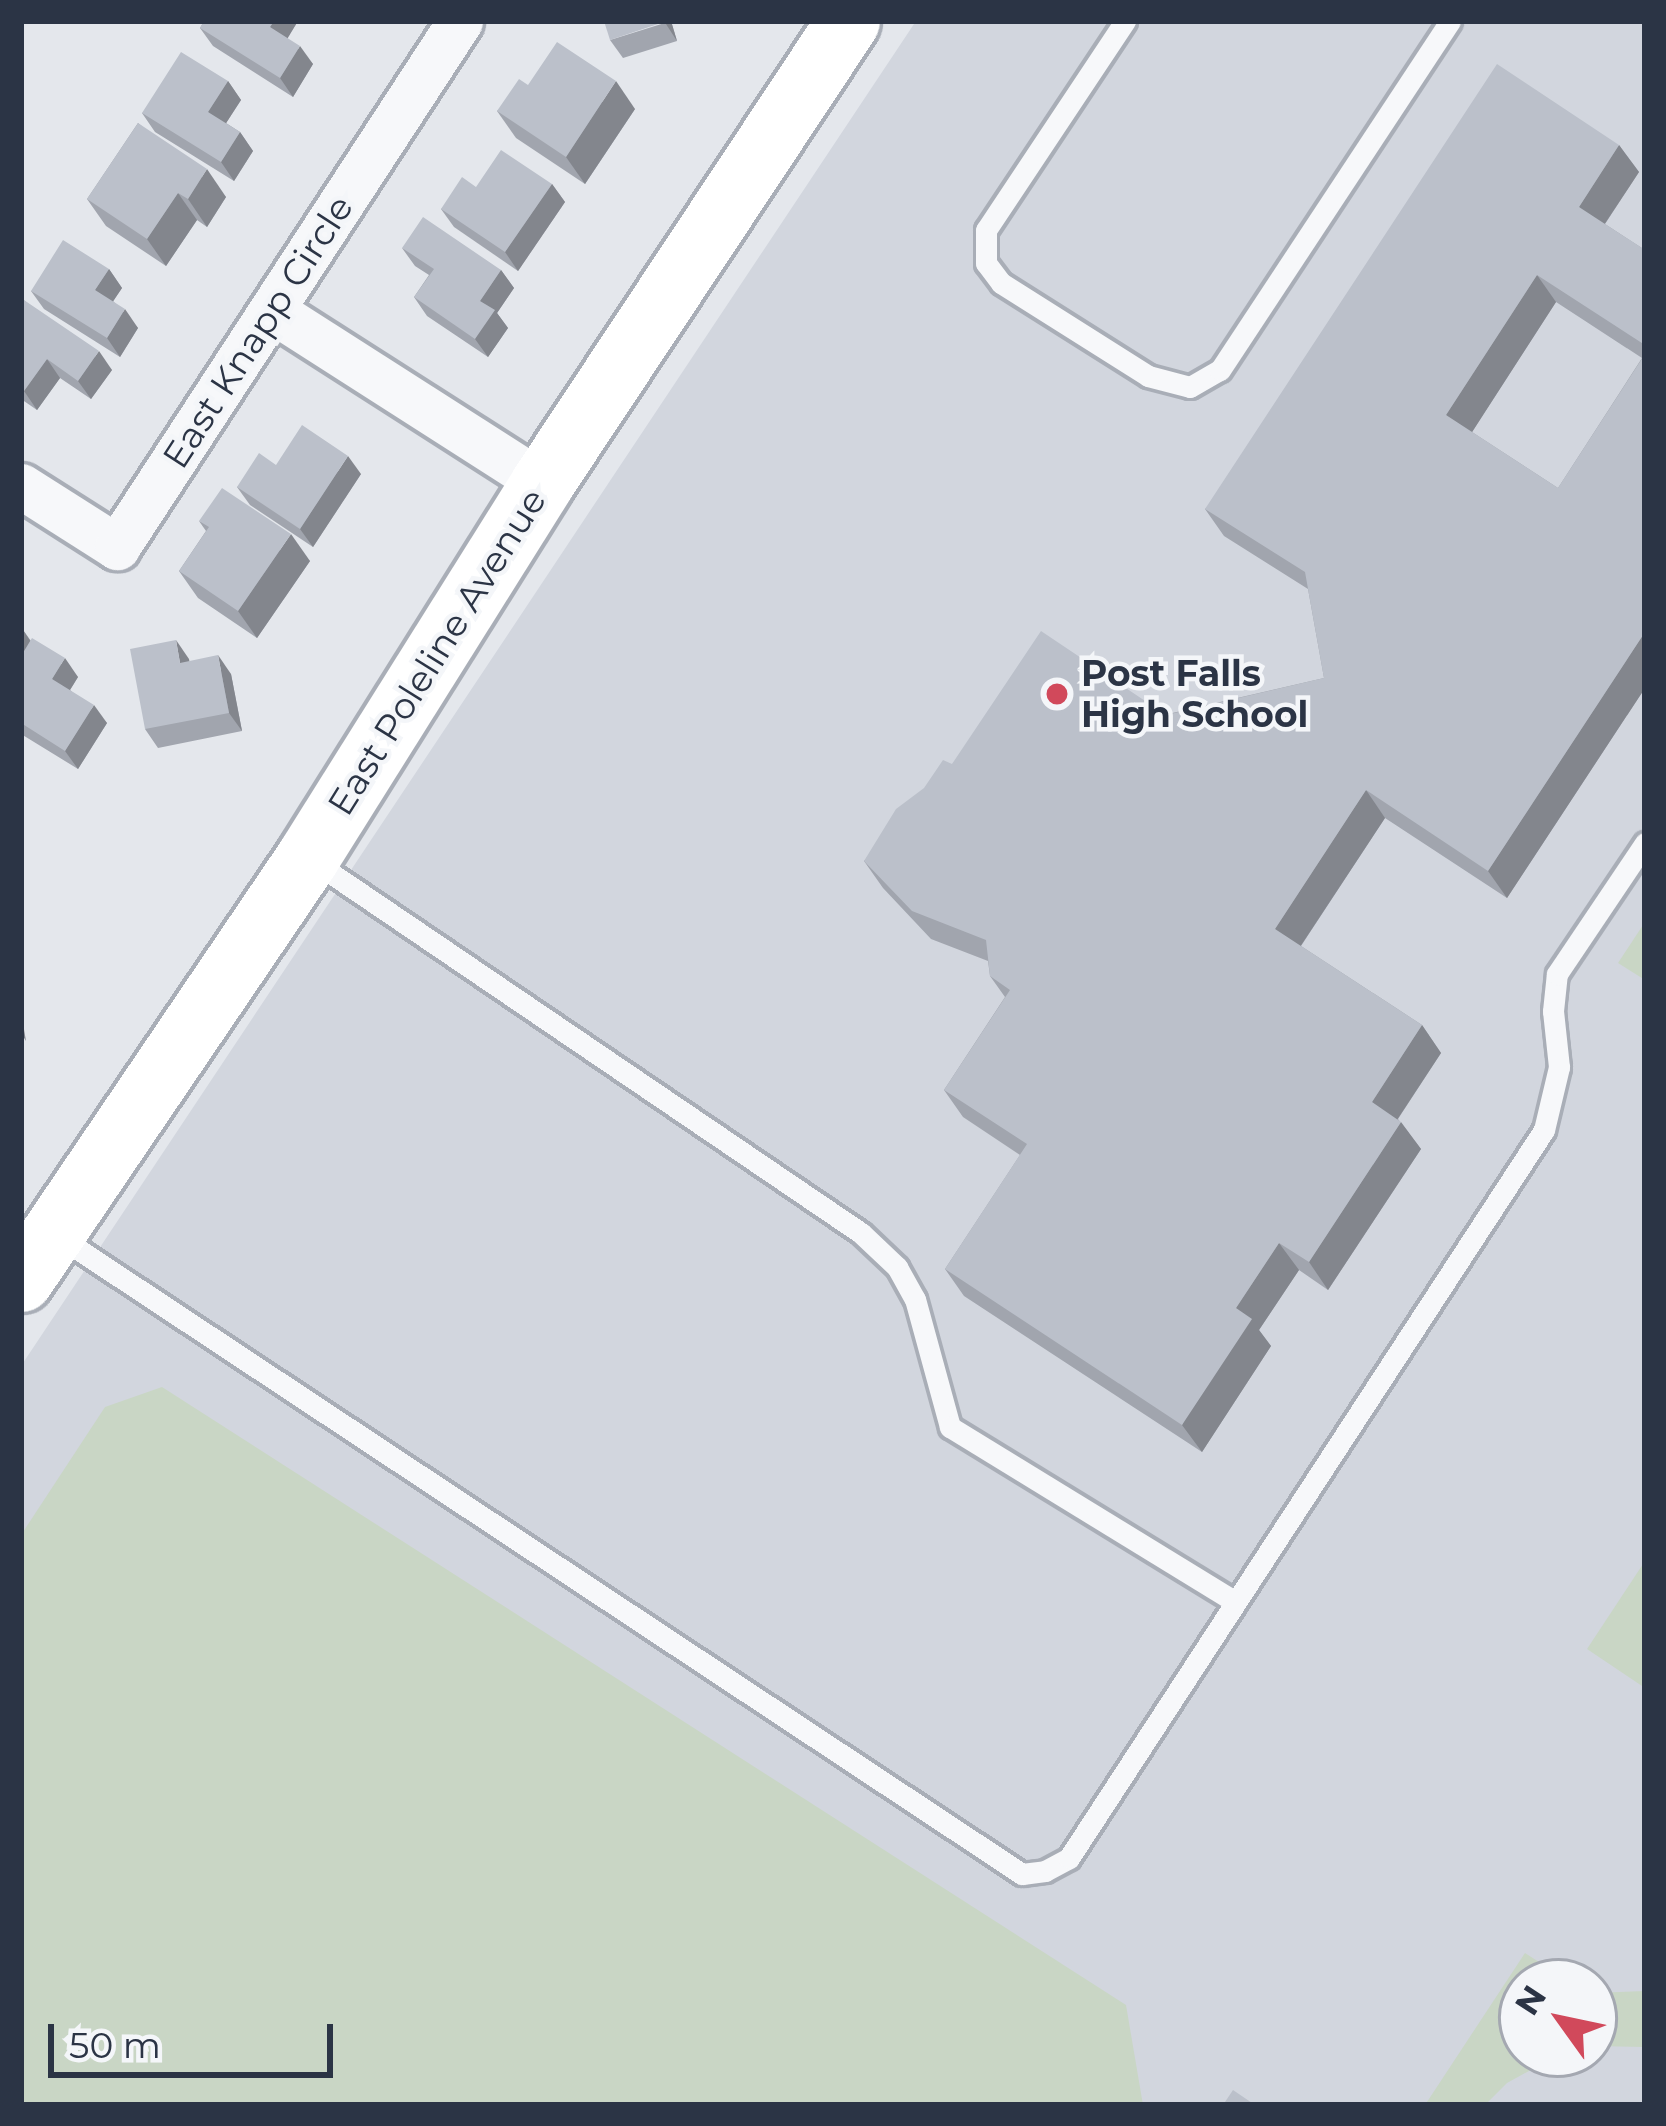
<!DOCTYPE html>
<html>
<head>
<meta charset="utf-8">
<style>
	body { margin:0 }
	#map { position:relative; width:1666px; height:2126px; overflow:hidden; background:#e4e7ec; font-family:Montserrat,sans-serif }
	div>[style] { position:absolute }
	.built>* { inset:0; background:#d2d6de }
	.green>* { inset:0; background:#c9d6c5 }
	.roads { filter:drop-shadow(3px 0 #a9aeb7) drop-shadow(-3px 0 #a9aeb7) drop-shadow(0 3px #a9aeb7) drop-shadow(0 -3px #a9aeb7) }
	.lane>* { height:21px; margin:-10.5px; padding:0 10.5px; transform-origin:10.5px; border-radius:10.5px; background:#f7f8fa }
	.street>* { height:45px; margin:-22.5px; padding:0 22.5px; transform-origin:22.5px; border-radius:22.5px; background:#f7f8fa }
	.secondary>* { height:63px; margin:-31.5px; padding:0 31.5px; transform-origin:31.5px; border-radius:31.5px; background:#fff }
	.wall>* { inset:0; background:#a1a5ae }
	.shaded-wall>* { inset:0; background:#83868d }
	.building>* { inset:0; background:#bbc0ca }
	.dots>* { width:33px; height:33px; translate:-50% -50%; box-sizing:border-box; border:6px solid #f4f6f9; border-radius:50% }
	span { translate:-50% -50%; white-space:nowrap; text-align:center; line-height:1.15; -webkit-text-stroke:9px #f4f6f9; paint-order:stroke }
	.street-label { font-size:36px; color:#2b3445 }
	.poi-label { font-size:36px; color:#2b3445; font-weight:700 }
	.left { translate:0 -50%; text-align:left }
	.frame { position:absolute; inset:0; border:24px solid #2b3445; pointer-events:none }
	.north { position:absolute; left:1498px; top:1958px; width:120px; height:120px; box-sizing:border-box; background:#f4f6f9; border:3px solid #a4a8b1; border-radius:50%; rotate:303deg; font-size:33px; font-weight:700; line-height:48px; text-align:center; color:#2b3445 }
	.north::after { content:''; display:block; margin:auto; width:42px; height:54px; background:#d1495b; clip-path:polygon(50% 0,100% 100%,50% 72%,0 100%) }
	.scale { position:absolute; left:48px; top:2024px; width:285px; height:54px; box-sizing:border-box; border:6px solid #2b3445; border-top:0; padding-left:15px; font-size:36px; line-height:42px; white-space:nowrap; color:#2b3445; -webkit-text-stroke:9px #f4f6f9; paint-order:stroke }
</style>
</head>
<body>
<div id="map">
	<div class="built">
		<div style="clip-path:polygon(evenodd,916px 21px,1645px 21px,1645px 2105px,21px 2105px,21px 1366px,916px 21px,1522px 1982px,1594px 1982px,1594px 2054px,1522px 2054px,1522px 1982px)"></div>
	</div>
	<div class="green">
		<div style="clip-path:polygon(1645px 922px,1645px 980px,1618px 963px)"></div>
		<div style="clip-path:polygon(162px 1387px,1126px 2005px,1143px 2105px,21px 2105px,21px 1535px,105px 1407px)"></div>
		<div style="clip-path:polygon(1645px 1561px,1645px 1688px,1587px 1649px)"></div>
		<div style="clip-path:polygon(1525px 1953px,1567px 1980px,1522px 1982px,1522px 2054px,1560px 2054px,1507px 2083px,1485px 2105px,1425px 2105px)"></div>
		<div style="clip-path:polygon(1645px 1991px,1645px 2047px,1594px 2046px,1594px 1993px)"></div>
	</div>
	<div class="roads">
		<div class="lane">
			<div style="left:1125px;top:21px;width:251px;rotate:123.6deg"></div>
			<div style="left:986px;top:230px;width:33px;rotate:90deg"></div>
			<div style="left:986px;top:263px;width:25px;rotate:53deg"></div>
			<div style="left:1001px;top:283px;width:174px;rotate:32.3deg"></div>
			<div style="left:1148px;top:376px;width:43px;rotate:14.7deg"></div>
			<div style="left:1190px;top:387px;width:34px;rotate:-30deg"></div>
			<div style="left:1220px;top:370px;width:418px;rotate:-56.6deg"></div>
			<div style="left:313px;top:861px;width:662px;rotate:34.17deg"></div>
			<div style="left:861px;top:1233px;width:50px;rotate:43.4deg"></div>
			<div style="left:897px;top:1267px;width:37px;rotate:61deg"></div>
			<div style="left:915px;top:1299px;width:133px;rotate:74.7deg"></div>
			<div style="left:950px;top:1427px;width:335px;rotate:31.5deg"></div>
			<div style="left:58px;top:1236px;width:1156px;rotate:33.5deg"></div>
			<div style="left:1022px;top:1874px;width:23px;rotate:-7deg"></div>
			<div style="left:1045px;top:1871px;width:27px;rotate:-28deg"></div>
			<div style="left:1069px;top:1858px;width:869px;rotate:-56.88deg"></div>
			<div style="left:1544px;top:1130px;width:65px;rotate:-76.6deg"></div>
			<div style="left:1559px;top:1067px;width:56px;rotate:-96.1deg"></div>
			<div style="left:1553px;top:1011px;width:37px;rotate:-84deg"></div>
			<div style="left:1557px;top:974px;width:158px;rotate:-56.1deg"></div>
		</div>
		<div class="street">
			<div style="left:273px;top:311px;width:319px;rotate:32.6deg"></div>
			<div style="left:21px;top:486px;width:114px;rotate:32.4deg"></div>
			<div style="left:117px;top:547px;width:628px;rotate:-56.89deg"></div>
		</div>
		<div class="secondary">
			<div style="left:21px;top:1280px;width:510px;rotate:-55.87deg"></div>
			<div style="left:307px;top:858px;width:443px;rotate:-57.9deg"></div>
			<div style="left:542px;top:483px;width:554px;rotate:-56.48deg"></div>
		</div>
	</div>
	<div class="wall">
		<div style="clip-path:polygon(204px 21px,298px 21px,287px 38px,313px 64px,293px 97px,213px 46px,200px 28px)"></div>
		<div style="clip-path:polygon(671px 21px,677px 41px,623px 58px,610px 40px)"></div>
		<div style="clip-path:polygon(228px 81px,241px 100px,226px 123px,240px 132px,253px 151px,234px 181px,155px 132px,142px 113px)"></div>
		<div style="clip-path:polygon(528px 85px,635px 109px,585px 184px,516px 138px,497px 111px)"></div>
		<div style="clip-path:polygon(138px 123px,226px 197px,207px 227px,197px 220px,166px 266px,106px 226px,87px 199px)"></div>
		<div style="clip-path:polygon(evenodd,1619px 145px,1639px 172px,1605px 224px,1645px 250px,1645px 688px,1507px 898px,1385px 818px,1301px 946px,1422px 1025px,1441px 1053px,1398px 1119px,1421px 1149px,1328px 1290px,1299px 1270px,1259px 1330px,1271px 1346px,1202px 1452px,964px 1296px,945px 1269px,1020px 1155px,963px 1117px,944px 1090px,1005px 997px,990px 976px,988px 961px,931px 939px,883px 888px,864px 861px,952px 764px,1324px 678px,1308px 589px,1224px 536px,1205px 509px,1619px 145px,1556px 302px,1642px 358px,1558px 488px,1472px 432px,1556px 302px)"></div>
		<div style="clip-path:polygon(552px 184px,565px 202px,518px 271px,454px 227px,441px 209px,476px 187px)"></div>
		<div style="clip-path:polygon(402px 248px,501px 270px,514px 288px,497px 313px,508px 328px,488px 357px,427px 316px,414px 297px,429px 275px,415px 266px)"></div>
		<div style="clip-path:polygon(109px 269px,122px 288px,113px 301px,138px 328px,120px 357px,44px 309px,31px 291px)"></div>
		<div style="clip-path:polygon(21px 298px,112px 370px,91px 399px,60px 378px,37px 410px,21px 399px)"></div>
		<div style="clip-path:polygon(276px 465px,361px 474px,313px 547px,250px 505px,237px 487px)"></div>
		<div style="clip-path:polygon(199px 521px,310px 561px,257px 638px,198px 598px,179px 571px,206px 531px)"></div>
		<div style="clip-path:polygon(21px 627px,31px 641px,78px 677px,70px 690px,107px 723px,78px 769px,21px 734px)"></div>
		<div style="clip-path:polygon(189px 659px,189px 661px,231px 674px,242px 731px,158px 748px,145px 729px)"></div>
	</div>
	<div class="shaded-wall">
		<div style="clip-path:polygon(274px 21px,298px 21px,283px 46px,270px 27px)"></div>
		<div style="clip-path:polygon(664px 21px,671px 21px,677px 41px)"></div>
		<div style="clip-path:polygon(300px 46px,313px 64px,293px 97px,280px 78px)"></div>
		<div style="clip-path:polygon(228px 81px,241px 100px,221px 131px,208px 112px)"></div>
		<div style="clip-path:polygon(616px 81px,635px 109px,585px 184px,566px 157px)"></div>
		<div style="clip-path:polygon(240px 132px,253px 151px,234px 181px,221px 162px)"></div>
		<div style="clip-path:polygon(1619px 145px,1639px 172px,1598px 234px,1579px 207px)"></div>
		<div style="clip-path:polygon(207px 169px,226px 197px,207px 227px,188px 199px)"></div>
		<div style="clip-path:polygon(552px 184px,565px 202px,518px 271px,505px 252px)"></div>
		<div style="clip-path:polygon(178px 193px,197px 220px,166px 266px,147px 239px)"></div>
		<div style="clip-path:polygon(109px 269px,122px 288px,108px 309px,95px 290px)"></div>
		<div style="clip-path:polygon(501px 270px,514px 288px,497px 313px,508px 328px,488px 357px,475px 339px,480px 301px)"></div>
		<div style="clip-path:polygon(1537px 275px,1556px 302px,1465px 443px,1446px 415px)"></div>
		<div style="clip-path:polygon(125px 309px,138px 328px,120px 357px,107px 338px)"></div>
		<div style="clip-path:polygon(99px 351px,112px 370px,91px 399px,78px 381px)"></div>
		<div style="clip-path:polygon(47px 359px,60px 378px,37px 410px,24px 391px)"></div>
		<div style="clip-path:polygon(348px 456px,361px 474px,313px 547px,300px 529px)"></div>
		<div style="clip-path:polygon(291px 534px,310px 561px,257px 638px,238px 611px)"></div>
		<div style="clip-path:polygon(21px 627px,31px 642px,21px 657px)"></div>
		<div style="clip-path:polygon(1645px 632px,1645px 688px,1507px 898px,1488px 871px)"></div>
		<div style="clip-path:polygon(176px 640px,189px 659px,193px 681px,180px 663px)"></div>
		<div style="clip-path:polygon(218px 655px,231px 674px,242px 731px,229px 713px)"></div>
		<div style="clip-path:polygon(65px 658px,78px 677px,65px 698px,52px 679px)"></div>
		<div style="clip-path:polygon(94px 705px,107px 723px,78px 769px,65px 751px)"></div>
		<div style="clip-path:polygon(1366px 790px,1385px 818px,1294px 956px,1275px 929px)"></div>
		<div style="clip-path:polygon(21px 1012px,26px 1041px,21px 1033px)"></div>
		<div style="clip-path:polygon(1422px 1025px,1441px 1053px,1391px 1129px,1372px 1102px)"></div>
		<div style="clip-path:polygon(1401px 1122px,1421px 1149px,1328px 1290px,1309px 1262px)"></div>
		<div style="clip-path:polygon(1279px 1243px,1299px 1270px,1259px 1330px,1271px 1346px,1202px 1452px,1182px 1425px,1236px 1308px)"></div>
	</div>
	<div class="building">
		<div style="clip-path:polygon(204px 21px,274px 21px,270px 27px,300px 46px,280px 78px,200px 28px)"></div>
		<div style="clip-path:polygon(604px 21px,664px 21px,664px 22px,610px 40px)"></div>
		<div style="clip-path:polygon(557px 42px,616px 81px,566px 157px,497px 111px,519px 79px,528px 85px)"></div>
		<div style="clip-path:polygon(181px 52px,228px 81px,208px 112px,240px 132px,221px 162px,142px 113px)"></div>
		<div style="clip-path:polygon(1497px 64px,1619px 145px,1579px 207px,1645px 250px,1645px 345px,1537px 275px,1446px 415px,1558px 488px,1645px 354px,1645px 632px,1488px 871px,1366px 790px,1275px 929px,1422px 1025px,1372px 1102px,1401px 1122px,1309px 1262px,1279px 1243px,1236px 1308px,1252px 1319px,1182px 1425px,945px 1269px,1027px 1144px,944px 1090px,1010px 990px,990px 976px,986px 940px,912px 911px,864px 861px,896px 809px,924px 788px,943px 760px,952px 764px,1041px 631px,1166px 715px,1324px 678px,1305px 572px,1205px 509px)"></div>
		<div style="clip-path:polygon(138px 123px,207px 169px,188px 199px,178px 193px,147px 239px,87px 199px)"></div>
		<div style="clip-path:polygon(501px 150px,552px 184px,505px 252px,441px 209px,462px 177px,476px 187px)"></div>
		<div style="clip-path:polygon(423px 217px,501px 270px,480px 301px,495px 310px,475px 339px,414px 297px,434px 269px,402px 248px)"></div>
		<div style="clip-path:polygon(63px 240px,109px 269px,95px 290px,125px 309px,107px 338px,31px 291px)"></div>
		<div style="clip-path:polygon(21px 298px,99px 351px,78px 381px,47px 359px,24px 391px,21px 389px)"></div>
		<div style="clip-path:polygon(302px 425px,348px 456px,300px 529px,237px 487px,259px 453px,276px 465px)"></div>
		<div style="clip-path:polygon(222px 488px,291px 534px,238px 611px,179px 571px,209px 527px,199px 521px)"></div>
		<div style="clip-path:polygon(32px 638px,65px 658px,52px 679px,94px 705px,65px 751px,21px 723px,21px 656px)"></div>
		<div style="clip-path:polygon(176px 640px,180px 663px,218px 655px,229px 713px,145px 729px,130px 649px)"></div>
		<div style="clip-path:polygon(1233px 2090px,1255px 2105px,1223px 2105px)"></div>
	</div>
	<div class="dots">
		<div style="left:1057px;top:694px;background:#d1495b"></div>
	</div>
	<div class="street-label">
		<span style="left:258px;top:332px;rotate:-57deg">East Knapp Circle</span>
		<span style="left:437px;top:652px;rotate:-58deg">East Poleline Avenue</span>
	</div>
	<div class="poi-label">
		<span class="left" style="left:1081px;top:694px">Post Falls<br>High School</span>
	</div>
	<div class="frame"></div>
	<div class="north">N</div>
	<div class="scale">50 m</div>
</div>
</body>
</html>
